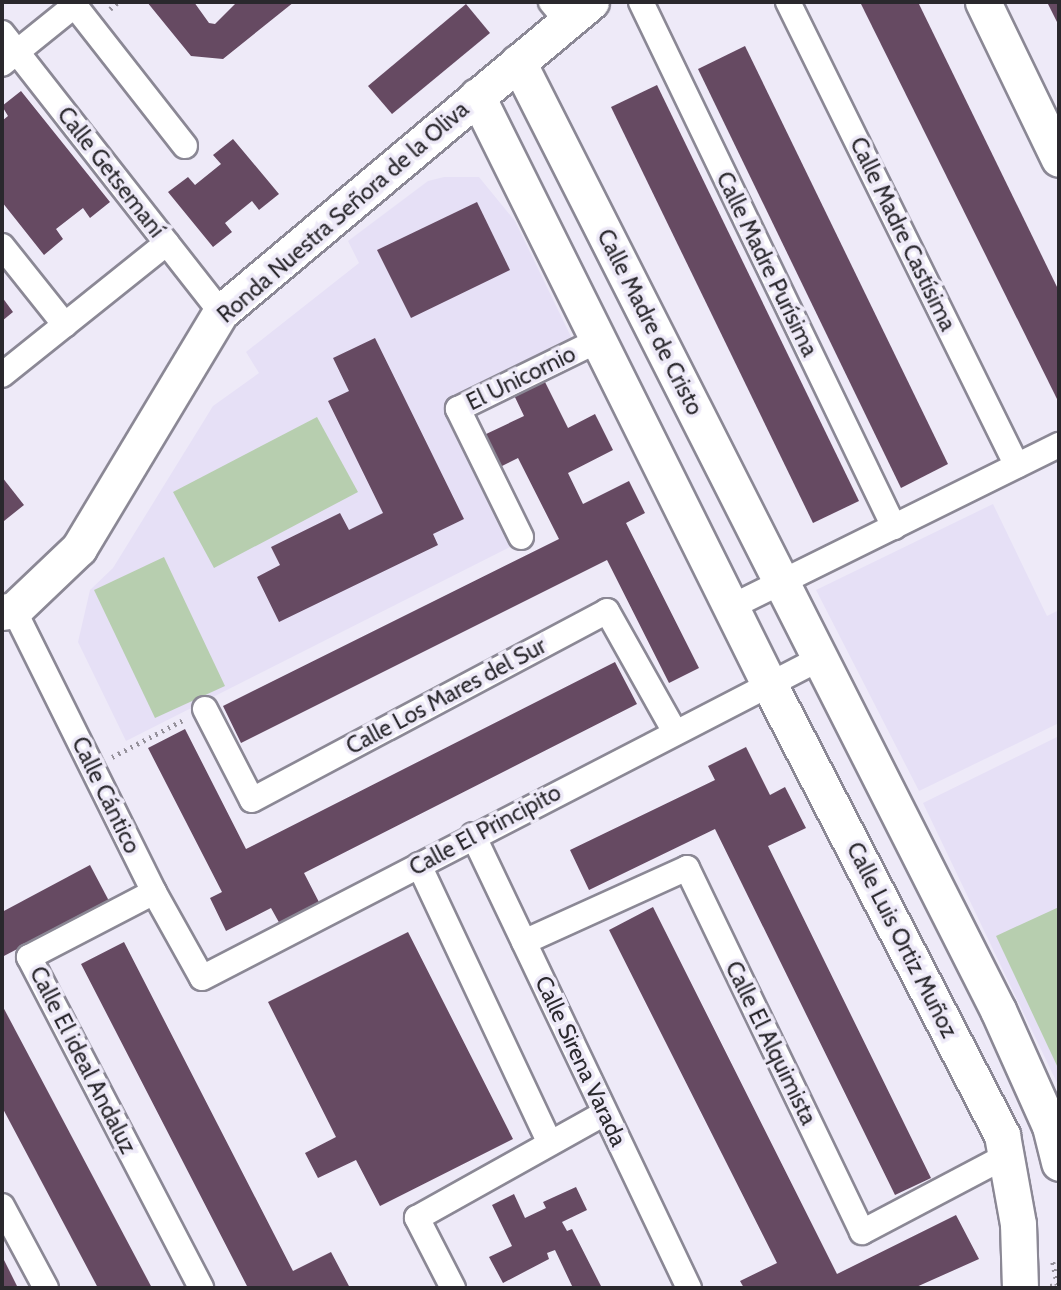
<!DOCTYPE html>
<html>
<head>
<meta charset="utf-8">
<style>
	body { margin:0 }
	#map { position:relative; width:1061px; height:1290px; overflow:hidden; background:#eeeaf8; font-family:Cabin,sans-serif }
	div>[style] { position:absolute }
	.built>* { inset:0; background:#e6e0f6 }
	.green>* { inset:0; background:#b7ceaf }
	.building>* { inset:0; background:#664a62 }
	.path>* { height:4.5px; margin-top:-2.25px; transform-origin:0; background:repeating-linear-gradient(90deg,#95919b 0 2px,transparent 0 7px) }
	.roads { filter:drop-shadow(2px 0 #8b8895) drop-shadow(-2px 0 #8b8895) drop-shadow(0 2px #8b8895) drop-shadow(0 -2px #8b8895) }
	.street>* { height:24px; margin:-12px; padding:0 12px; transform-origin:12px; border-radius:12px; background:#fff }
	.secondary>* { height:35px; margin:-17.5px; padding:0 17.5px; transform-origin:17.5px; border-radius:17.5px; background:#fff }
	span { translate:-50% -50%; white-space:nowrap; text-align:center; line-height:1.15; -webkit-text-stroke:7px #eeeaf8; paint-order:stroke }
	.street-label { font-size:23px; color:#2a282d }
	.frame { position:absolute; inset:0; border:4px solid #2a282d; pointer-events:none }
</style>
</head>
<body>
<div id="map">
	<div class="built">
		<div style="clip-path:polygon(444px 177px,479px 177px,515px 221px,575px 345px,448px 406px,512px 546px,126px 741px,78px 642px,90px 590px,113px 568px,213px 406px,259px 373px,246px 352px,359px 263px,348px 241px,428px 181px)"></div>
		<div style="clip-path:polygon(993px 504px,1047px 616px,1059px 610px,1059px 723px,919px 791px,816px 590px)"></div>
		<div style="clip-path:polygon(1059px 736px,1059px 1087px,923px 803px)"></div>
	</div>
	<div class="green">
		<div style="clip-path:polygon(317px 417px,358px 492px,214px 568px,173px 492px)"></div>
		<div style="clip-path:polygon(164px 557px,225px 686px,155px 718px,94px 590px)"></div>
		<div style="clip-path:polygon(1059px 907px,1059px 1070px,996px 936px)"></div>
	</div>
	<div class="building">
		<div style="clip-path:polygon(147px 2px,194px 2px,209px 23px,215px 24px,237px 2px,294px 2px,223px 59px,191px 56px)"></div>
		<div style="clip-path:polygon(860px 2px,918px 2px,1059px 291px,1059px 403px)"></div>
		<div style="clip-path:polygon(1047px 2px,1059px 2px,1059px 26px)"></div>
		<div style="clip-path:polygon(466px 4px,490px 33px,392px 114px,368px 86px)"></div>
		<div style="clip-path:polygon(745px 46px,948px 464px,901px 488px,698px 69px)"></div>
		<div style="clip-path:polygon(657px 85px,859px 501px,813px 523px,611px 107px)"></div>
		<div style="clip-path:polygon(21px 91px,110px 202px,90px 218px,83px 208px,56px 229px,63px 239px,44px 255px,2px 202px,2px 121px,8px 116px,2px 106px)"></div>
		<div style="clip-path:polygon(233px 139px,279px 194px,259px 210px,252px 201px,225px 223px,232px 232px,213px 247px,168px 192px,188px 177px,195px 185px,221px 164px,213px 155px)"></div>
		<div style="clip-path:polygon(477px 202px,510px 270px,411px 318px,377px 250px)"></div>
		<div style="clip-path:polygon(2px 297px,13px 312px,2px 321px)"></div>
		<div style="clip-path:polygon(375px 338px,464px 519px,433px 534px,438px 545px,279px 622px,257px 577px,280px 565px,271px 547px,340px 513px,349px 530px,383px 513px,328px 401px,349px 391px,333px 358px)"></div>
		<div style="clip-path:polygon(543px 378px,568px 428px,595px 414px,613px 450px,568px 473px,583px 504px,629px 481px,645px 513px,626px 523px,699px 668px,669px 683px,607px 560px,241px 743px,223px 706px,559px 539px,518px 458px,500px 467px,484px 435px,524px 416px,513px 393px)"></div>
		<div style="clip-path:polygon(2px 477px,24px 505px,4px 521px,2px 517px)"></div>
		<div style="clip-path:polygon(615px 662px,637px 704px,304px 873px,321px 906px,281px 926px,271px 908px,226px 931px,210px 898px,222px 892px,148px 748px,185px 729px,246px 849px)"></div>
		<div style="clip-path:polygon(746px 747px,770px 795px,785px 787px,806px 828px,768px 846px,931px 1178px,895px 1195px,715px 829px,589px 890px,570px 850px,715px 780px,708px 766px)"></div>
		<div style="clip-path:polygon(90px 865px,109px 901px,2px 957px,2px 912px)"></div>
		<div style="clip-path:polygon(653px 907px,837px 1274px,956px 1215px,979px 1259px,914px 1288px,744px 1288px,740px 1281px,777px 1263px,609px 930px)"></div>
		<div style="clip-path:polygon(408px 932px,513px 1139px,380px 1206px,356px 1160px,318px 1178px,305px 1153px,336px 1137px,268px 1002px)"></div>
		<div style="clip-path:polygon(124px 942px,293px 1271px,331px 1252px,350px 1288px,248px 1288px,81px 964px)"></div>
		<div style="clip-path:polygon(2px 1005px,152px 1288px,98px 1288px,2px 1107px)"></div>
		<div style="clip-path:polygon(576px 1187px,587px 1210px,562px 1222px,567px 1231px,572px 1229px,602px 1288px,573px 1288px,555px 1250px,547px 1253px,549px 1259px,503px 1283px,489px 1257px,512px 1246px,492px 1205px,514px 1194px,525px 1218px,546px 1208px,543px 1202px)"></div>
		<div style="clip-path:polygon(2px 1256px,18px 1288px,2px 1288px)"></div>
	</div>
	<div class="path">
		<div style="left:110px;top:9px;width:11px;rotate:-41deg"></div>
		<div style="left:112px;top:757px;width:82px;rotate:-27.5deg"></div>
		<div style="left:1050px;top:1286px;width:7px;rotate:-8deg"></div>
		<div style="left:1057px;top:1285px;width:25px;rotate:-101deg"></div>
	</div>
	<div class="roads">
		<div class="street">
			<div style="left:72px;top:2px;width:183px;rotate:51.9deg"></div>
			<div style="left:551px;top:2px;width:25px;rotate:50deg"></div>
			<div style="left:641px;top:2px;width:583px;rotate:64.27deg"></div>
			<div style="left:788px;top:2px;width:517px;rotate:63.73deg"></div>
			<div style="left:2px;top:33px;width:355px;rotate:51.9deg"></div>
			<div style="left:2px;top:64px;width:94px;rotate:-38.9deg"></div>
			<div style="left:2px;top:246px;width:101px;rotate:51.4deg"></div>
			<div style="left:2px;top:375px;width:211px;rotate:-38.7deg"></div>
			<div style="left:521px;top:537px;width:143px;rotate:-116.2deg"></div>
			<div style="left:458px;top:409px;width:157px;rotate:-26.1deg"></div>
			<div style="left:733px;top:606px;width:364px;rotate:-26.3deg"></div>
			<div style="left:14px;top:610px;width:315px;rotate:63.6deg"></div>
			<div style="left:154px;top:892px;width:98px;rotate:60.8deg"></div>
			<div style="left:202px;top:978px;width:697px;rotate:-27.34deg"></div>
			<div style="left:205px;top:709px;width:102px;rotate:62.7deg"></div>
			<div style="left:252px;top:800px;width:402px;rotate:-28deg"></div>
			<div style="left:607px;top:611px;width:139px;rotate:60.7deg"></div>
			<div style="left:473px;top:835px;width:502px;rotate:64.51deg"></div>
			<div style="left:419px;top:865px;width:307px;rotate:64.8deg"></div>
			<div style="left:154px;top:892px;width:141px;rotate:152.5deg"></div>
			<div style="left:29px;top:957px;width:373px;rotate:62.5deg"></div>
			<div style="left:524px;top:942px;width:179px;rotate:-24.4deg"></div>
			<div style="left:687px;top:868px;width:404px;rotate:64.3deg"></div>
			<div style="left:862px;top:1232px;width:163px;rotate:-27.8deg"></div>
			<div style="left:2px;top:1206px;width:93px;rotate:61.8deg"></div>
			<div style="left:453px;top:1288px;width:79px;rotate:-117.2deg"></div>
			<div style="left:417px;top:1218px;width:215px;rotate:-29.2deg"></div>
		</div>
		<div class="secondary">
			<div style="left:983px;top:2px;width:174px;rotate:64.2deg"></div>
			<div style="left:518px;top:62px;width:1063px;rotate:63.15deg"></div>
			<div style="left:998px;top:1010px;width:127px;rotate:65.9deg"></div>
			<div style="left:1050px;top:1126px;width:38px;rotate:76deg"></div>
			<div style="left:477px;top:96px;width:657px;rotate:63.59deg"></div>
			<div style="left:769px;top:684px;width:508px;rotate:62.68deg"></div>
			<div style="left:1002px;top:1135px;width:90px;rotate:79.8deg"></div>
			<div style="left:1018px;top:1224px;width:64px;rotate:88.2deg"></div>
			<div style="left:2px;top:612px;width:12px;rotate:-9deg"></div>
			<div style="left:14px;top:610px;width:90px;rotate:-43.6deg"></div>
			<div style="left:79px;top:548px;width:275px;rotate:-59deg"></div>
			<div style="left:221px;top:312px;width:483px;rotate:-40deg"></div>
		</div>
	</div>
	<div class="street-label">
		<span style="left:111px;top:172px;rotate:52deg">Calle Getsemaní</span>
		<span style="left:343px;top:212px;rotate:-41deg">Ronda Nuestra Señora de la Oliva</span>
		<span style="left:903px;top:234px;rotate:64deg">Calle Madre Castísima</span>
		<span style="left:767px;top:264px;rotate:64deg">Calle Madre Purísima</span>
		<span style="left:650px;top:322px;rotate:63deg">Calle Madre de Cristo</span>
		<span style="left:521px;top:378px;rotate:-26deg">El Unicornio</span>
		<span style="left:446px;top:696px;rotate:-28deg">Calle Los Mares del Sur</span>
		<span style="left:106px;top:795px;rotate:64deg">Calle Cántico</span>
		<span style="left:485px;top:830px;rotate:-28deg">Calle El Principito</span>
		<span style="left:902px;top:940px;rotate:63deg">Calle Luis Ortiz Muñoz</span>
		<span style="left:771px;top:1043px;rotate:64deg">Calle El Alquimista</span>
		<span style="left:83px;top:1060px;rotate:63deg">Calle El ideal Andaluz</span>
		<span style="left:581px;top:1061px;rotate:65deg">Calle Sirena Varada</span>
	</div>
	<div class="frame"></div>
</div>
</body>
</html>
